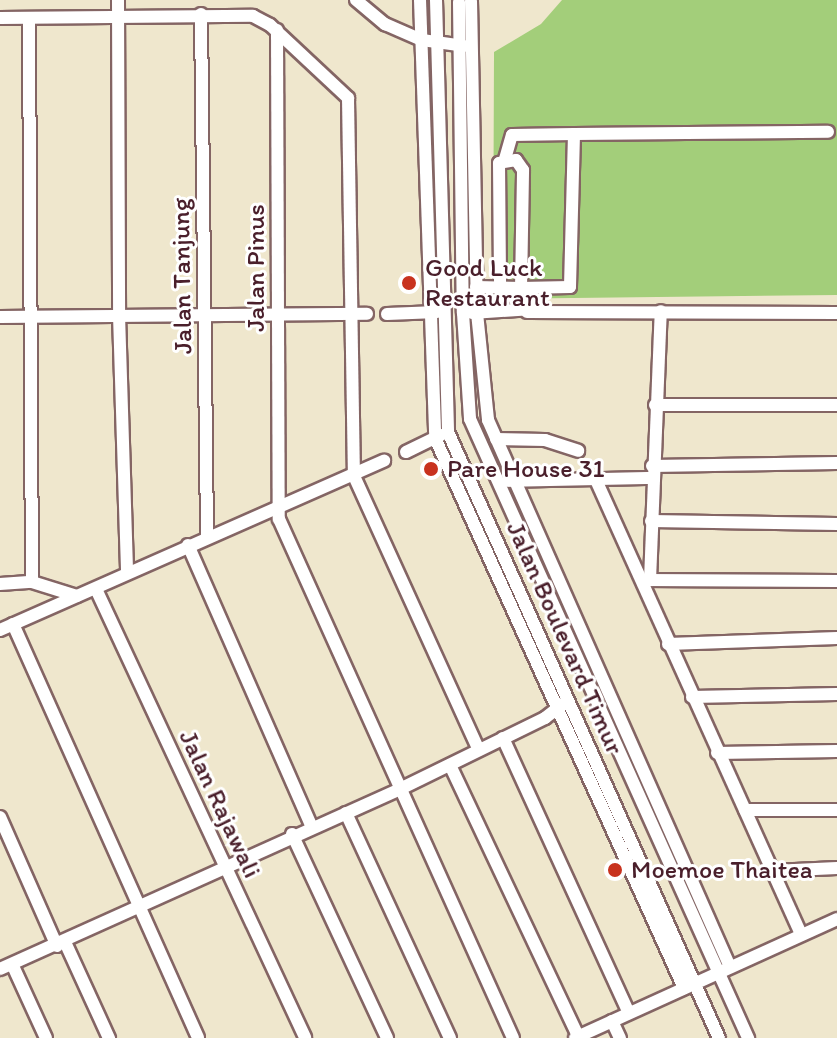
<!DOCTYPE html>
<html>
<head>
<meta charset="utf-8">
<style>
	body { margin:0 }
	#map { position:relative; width:837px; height:1038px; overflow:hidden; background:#efe7cd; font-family:Itim,sans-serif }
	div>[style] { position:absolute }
	.green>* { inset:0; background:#a3ce7a }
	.roads { filter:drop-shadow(2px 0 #846564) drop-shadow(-2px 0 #846564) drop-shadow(0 2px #846564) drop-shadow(0 -2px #846564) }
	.minor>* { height:12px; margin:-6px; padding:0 6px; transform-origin:6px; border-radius:6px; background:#fff }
	.dots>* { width:22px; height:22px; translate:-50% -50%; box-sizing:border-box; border:4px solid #fff; border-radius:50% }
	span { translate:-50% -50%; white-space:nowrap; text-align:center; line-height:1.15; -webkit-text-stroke:6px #fff; paint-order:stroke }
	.street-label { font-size:26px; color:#4a1f2b }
	.poi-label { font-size:26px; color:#4a1f2b }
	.left { translate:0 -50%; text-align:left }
</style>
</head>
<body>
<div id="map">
	<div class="green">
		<div style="clip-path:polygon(562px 0,837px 0,837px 295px,493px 299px,494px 52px,541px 24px)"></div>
	</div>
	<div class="roads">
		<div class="minor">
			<div style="left:118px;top:0;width:315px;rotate:89.8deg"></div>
			<div style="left:119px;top:315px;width:256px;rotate:88.2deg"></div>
			<div style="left:356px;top:0;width:38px;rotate:40deg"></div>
			<div style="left:385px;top:24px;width:40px;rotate:23.4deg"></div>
			<div style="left:422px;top:40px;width:42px;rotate:8.1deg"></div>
			<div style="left:420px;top:0;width:438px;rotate:88deg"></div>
			<div style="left:435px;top:438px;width:604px;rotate:65.64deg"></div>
			<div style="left:436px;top:0;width:432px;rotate:88.4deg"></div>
			<div style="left:448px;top:432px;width:664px;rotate:65.91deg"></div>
			<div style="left:471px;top:1px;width:312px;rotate:88.9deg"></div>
			<div style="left:477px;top:313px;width:108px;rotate:84.1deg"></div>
			<div style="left:488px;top:420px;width:598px;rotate:66.13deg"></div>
			<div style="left:459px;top:2px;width:311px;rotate:89.3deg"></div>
			<div style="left:463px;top:313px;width:106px;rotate:86.2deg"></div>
			<div style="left:470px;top:419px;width:679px;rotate:65.81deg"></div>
			<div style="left:201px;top:14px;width:522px;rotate:89.34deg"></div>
			<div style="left:0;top:18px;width:253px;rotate:-0.5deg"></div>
			<div style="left:253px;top:16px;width:19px;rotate:28deg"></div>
			<div style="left:270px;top:25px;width:107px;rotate:43.1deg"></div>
			<div style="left:348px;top:98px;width:378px;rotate:89.1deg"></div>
			<div style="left:354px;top:476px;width:301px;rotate:65.5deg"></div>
			<div style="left:29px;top:18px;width:564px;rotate:89.7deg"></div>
			<div style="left:277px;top:30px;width:489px;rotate:89.8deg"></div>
			<div style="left:279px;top:519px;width:569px;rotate:65.73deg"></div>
			<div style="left:574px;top:134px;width:254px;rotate:-0.5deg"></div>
			<div style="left:505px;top:159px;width:25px;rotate:-74deg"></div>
			<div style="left:512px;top:135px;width:62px;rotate:-0.9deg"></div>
			<div style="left:574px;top:134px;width:153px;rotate:91.5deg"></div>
			<div style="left:570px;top:287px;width:49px;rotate:178.8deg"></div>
			<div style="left:476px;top:287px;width:45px;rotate:1.3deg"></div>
			<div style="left:521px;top:288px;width:118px;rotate:-89deg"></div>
			<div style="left:523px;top:170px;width:12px;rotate:-125deg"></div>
			<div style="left:516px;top:160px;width:17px;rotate:170deg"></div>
			<div style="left:499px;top:163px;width:123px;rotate:89.5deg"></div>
			<div style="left:527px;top:312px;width:310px;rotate:0.2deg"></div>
			<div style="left:472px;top:313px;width:61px;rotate:-3.8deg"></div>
			<div style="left:387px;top:314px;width:50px;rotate:-2.3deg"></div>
			<div style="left:0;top:317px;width:367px;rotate:-0.5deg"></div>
			<div style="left:655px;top:405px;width:182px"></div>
			<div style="left:496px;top:439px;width:49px;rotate:1.2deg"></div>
			<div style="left:545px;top:440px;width:35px;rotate:18deg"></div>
			<div style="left:406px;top:452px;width:39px;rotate:-26deg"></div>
			<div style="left:652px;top:466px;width:185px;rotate:-0.9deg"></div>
			<div style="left:596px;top:480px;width:497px;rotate:65.7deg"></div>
			<div style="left:508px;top:481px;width:144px;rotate:-1.2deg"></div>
			<div style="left:651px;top:521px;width:186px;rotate:0.9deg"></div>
			<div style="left:188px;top:545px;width:306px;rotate:66.3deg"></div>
			<div style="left:644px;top:580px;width:193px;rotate:0.3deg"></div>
			<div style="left:650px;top:580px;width:269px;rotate:-87.7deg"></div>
			<div style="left:0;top:584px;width:32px;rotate:-4deg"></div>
			<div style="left:32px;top:582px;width:47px;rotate:17.3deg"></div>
			<div style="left:96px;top:589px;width:495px;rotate:65deg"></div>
			<div style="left:13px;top:624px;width:453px;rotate:65.9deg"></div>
			<div style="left:0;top:630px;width:420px;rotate:-23.8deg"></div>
			<div style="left:668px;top:644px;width:169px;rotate:-2deg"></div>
			<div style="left:692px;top:697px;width:145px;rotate:-1.2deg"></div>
			<div style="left:503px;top:738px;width:298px;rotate:65.4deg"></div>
			<div style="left:717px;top:753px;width:120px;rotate:-1deg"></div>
			<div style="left:450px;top:765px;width:295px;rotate:64.7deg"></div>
			<div style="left:745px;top:810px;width:92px"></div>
			<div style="left:346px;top:813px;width:248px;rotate:65.2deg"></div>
			<div style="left:0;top:817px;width:141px;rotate:66.2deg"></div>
			<div style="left:292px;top:834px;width:225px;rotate:65deg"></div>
			<div style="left:773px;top:871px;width:64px;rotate:-2.7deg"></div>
			<div style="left:65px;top:942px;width:106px;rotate:65.4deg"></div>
			<div style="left:13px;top:966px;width:79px;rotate:65.4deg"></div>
			<div style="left:0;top:969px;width:436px;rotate:-24.2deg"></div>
			<div style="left:398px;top:790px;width:164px;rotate:-26.1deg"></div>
			<div style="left:545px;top:718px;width:24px;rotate:-38deg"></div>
			<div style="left:612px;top:1021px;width:19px;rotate:65deg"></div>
			<div style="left:575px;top:1038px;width:288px;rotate:-24.4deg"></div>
		</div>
	</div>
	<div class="dots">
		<div style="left:409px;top:283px;background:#c8321e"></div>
		<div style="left:431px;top:469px;background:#c8321e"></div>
		<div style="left:615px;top:870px;background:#c8321e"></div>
	</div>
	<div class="street-label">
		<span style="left:256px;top:268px;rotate:-90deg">Jalan Pinus</span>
		<span style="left:182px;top:276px;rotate:-91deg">Jalan Tanjung</span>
		<span style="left:565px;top:638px;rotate:66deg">Jalan Boulevard Timur</span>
		<span style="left:220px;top:804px;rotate:65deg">Jalan Rajawali</span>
	</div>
	<div class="poi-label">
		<span class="left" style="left:425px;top:283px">Good Luck<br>Restaurant</span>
		<span class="left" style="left:447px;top:469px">Pare House 31</span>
		<span class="left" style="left:631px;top:870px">Moemoe Thaitea</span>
	</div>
</div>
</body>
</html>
